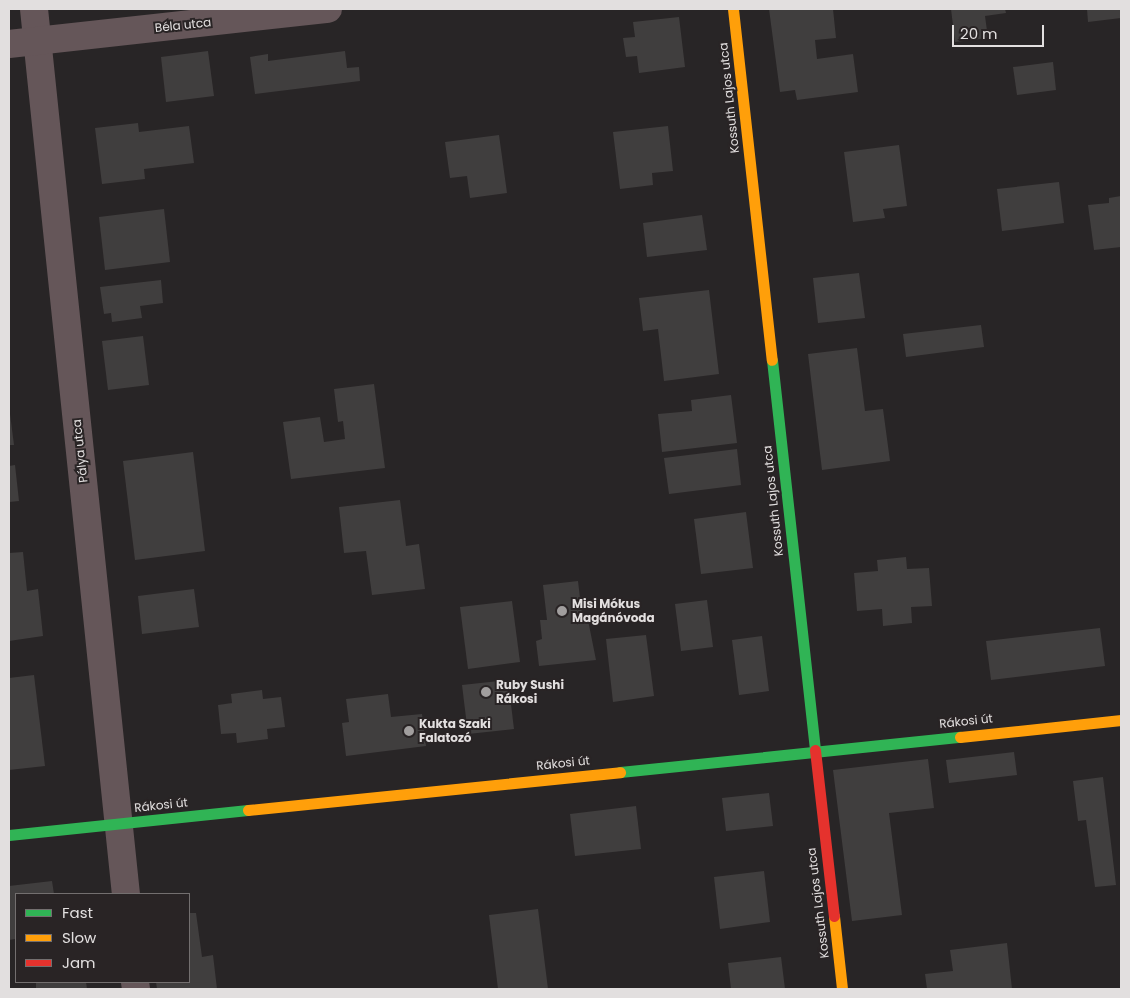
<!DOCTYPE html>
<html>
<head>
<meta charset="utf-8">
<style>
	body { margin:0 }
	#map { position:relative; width:1130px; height:998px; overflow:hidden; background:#282526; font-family:Poppins,sans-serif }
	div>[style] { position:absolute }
	.building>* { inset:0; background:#403e3e }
	.street>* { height:28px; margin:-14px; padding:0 14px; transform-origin:14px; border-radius:14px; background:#655659 }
	.fast>* { height:11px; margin:-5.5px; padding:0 5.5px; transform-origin:5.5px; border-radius:5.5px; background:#30b455 }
	.slow>* { height:11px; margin:-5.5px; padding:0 5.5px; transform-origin:5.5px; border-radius:5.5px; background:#ff9f0a }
	.jam>* { height:11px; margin:-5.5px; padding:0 5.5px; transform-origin:5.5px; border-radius:5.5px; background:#e5322d }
	.dots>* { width:14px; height:14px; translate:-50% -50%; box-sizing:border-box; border:2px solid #292425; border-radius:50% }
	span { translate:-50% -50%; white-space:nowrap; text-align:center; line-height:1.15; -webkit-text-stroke:4px #292425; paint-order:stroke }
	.street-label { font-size:12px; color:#e2dfdf }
	.poi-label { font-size:12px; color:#e2dfdf; font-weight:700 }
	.left { translate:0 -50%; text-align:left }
	.frame { position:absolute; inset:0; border:10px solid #e2dfdf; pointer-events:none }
	.legend { position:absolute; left:15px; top:893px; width:175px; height:90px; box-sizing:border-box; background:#292425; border:1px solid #736f6f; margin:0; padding:6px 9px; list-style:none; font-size:15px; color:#e2dfdf }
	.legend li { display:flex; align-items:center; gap:10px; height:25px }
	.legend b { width:25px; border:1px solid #736f6f }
	.scale { position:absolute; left:952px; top:25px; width:92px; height:22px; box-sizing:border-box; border:2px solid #e2dfdf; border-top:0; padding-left:6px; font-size:15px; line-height:18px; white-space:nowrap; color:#e2dfdf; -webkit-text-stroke:4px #292425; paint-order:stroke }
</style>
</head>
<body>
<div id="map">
	<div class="building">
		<div style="clip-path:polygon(769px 9px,833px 9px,836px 38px,815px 40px,817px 59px,853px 54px,858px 92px,797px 100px,795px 90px,780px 92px)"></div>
		<div style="clip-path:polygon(951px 9px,1005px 9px,1006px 13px,985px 16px,988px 38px,955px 42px)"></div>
		<div style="clip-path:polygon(1087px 9px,1121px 9px,1121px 18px,1088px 22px)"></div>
		<div style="clip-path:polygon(679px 17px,685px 67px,639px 73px,637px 56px,626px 57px,623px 38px,635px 37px,633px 22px)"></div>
		<div style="clip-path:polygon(208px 51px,214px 96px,166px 102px,161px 57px)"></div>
		<div style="clip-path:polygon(345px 51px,347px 68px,359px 67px,360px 81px,255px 94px,250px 57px,268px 54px,268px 61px)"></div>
		<div style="clip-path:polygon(1053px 62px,1056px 90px,1017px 95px,1013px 67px)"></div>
		<div style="clip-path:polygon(138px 123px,139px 132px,189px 126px,194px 163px,144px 169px,145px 179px,102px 184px,95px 128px)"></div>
		<div style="clip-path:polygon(668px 126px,673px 171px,652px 173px,653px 185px,620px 189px,613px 132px)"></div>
		<div style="clip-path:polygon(499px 135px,507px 193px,470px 198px,467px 176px,450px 178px,445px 142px)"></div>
		<div style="clip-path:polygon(899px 145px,907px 206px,883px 209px,885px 218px,853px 222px,844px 152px)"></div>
		<div style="clip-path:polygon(1059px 182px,1064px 223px,1002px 231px,997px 189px)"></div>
		<div style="clip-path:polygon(1121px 196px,1121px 247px,1094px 250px,1088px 205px,1109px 203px,1109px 198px)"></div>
		<div style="clip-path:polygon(164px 209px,170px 262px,105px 270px,99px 217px)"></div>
		<div style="clip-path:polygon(702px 215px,707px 250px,647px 257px,643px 223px)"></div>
		<div style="clip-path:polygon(859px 273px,865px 318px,818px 323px,813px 278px)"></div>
		<div style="clip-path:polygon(161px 280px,163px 303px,140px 306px,142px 318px,112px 322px,111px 313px,104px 314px,100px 287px)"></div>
		<div style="clip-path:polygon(709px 290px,719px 374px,664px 381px,658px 329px,643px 331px,639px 298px)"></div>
		<div style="clip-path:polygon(981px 325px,984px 347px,906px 357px,903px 334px)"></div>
		<div style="clip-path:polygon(143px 336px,149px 385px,108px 390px,102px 341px)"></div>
		<div style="clip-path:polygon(857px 348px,865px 411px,883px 409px,890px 461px,822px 470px,808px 354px)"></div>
		<div style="clip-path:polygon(374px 384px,385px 468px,291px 479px,283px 422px,320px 417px,324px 442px,345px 439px,343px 421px,338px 422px,334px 389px)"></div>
		<div style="clip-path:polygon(731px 395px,737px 443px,662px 452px,658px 414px,692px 411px,691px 400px)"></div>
		<div style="clip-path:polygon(10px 414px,14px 445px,9px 445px,9px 415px)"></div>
		<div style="clip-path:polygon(737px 449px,741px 485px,669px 494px,664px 458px)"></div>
		<div style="clip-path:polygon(193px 452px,205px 551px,135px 560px,123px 461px)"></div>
		<div style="clip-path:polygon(15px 465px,19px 501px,9px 502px,9px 466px)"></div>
		<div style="clip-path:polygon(400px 500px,406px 546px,419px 544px,425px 589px,372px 595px,366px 551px,344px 553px,339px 507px)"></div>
		<div style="clip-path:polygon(746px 512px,753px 568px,701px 574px,694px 519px)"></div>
		<div style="clip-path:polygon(23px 552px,27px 591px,38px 589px,43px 636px,9px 641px,9px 553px)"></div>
		<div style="clip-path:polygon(906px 557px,907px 569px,929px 568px,932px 606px,911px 607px,912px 623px,883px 626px,882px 609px,857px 611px,854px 573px,878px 571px,877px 560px)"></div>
		<div style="clip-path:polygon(578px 581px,582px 615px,587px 615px,596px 660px,539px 666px,536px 641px,542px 639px,540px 620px,547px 620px,543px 585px)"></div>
		<div style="clip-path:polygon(194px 589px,199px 627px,142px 634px,138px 596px)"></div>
		<div style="clip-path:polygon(707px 600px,713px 647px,681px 651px,675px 604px)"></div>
		<div style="clip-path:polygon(512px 601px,520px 662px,468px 669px,460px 607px)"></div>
		<div style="clip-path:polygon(1100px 628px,1105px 666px,991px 680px,986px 641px)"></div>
		<div style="clip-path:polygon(646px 635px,654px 696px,613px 702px,606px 639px)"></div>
		<div style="clip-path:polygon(762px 636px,769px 691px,739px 695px,732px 640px)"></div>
		<div style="clip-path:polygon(34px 675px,45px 766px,9px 770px,9px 678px)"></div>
		<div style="clip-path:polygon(508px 680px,514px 729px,468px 734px,462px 685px)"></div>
		<div style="clip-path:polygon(262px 690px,263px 699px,281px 697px,285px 727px,267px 729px,268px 739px,237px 743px,236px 733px,221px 734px,218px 705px,232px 703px,231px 694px)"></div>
		<div style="clip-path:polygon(388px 694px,391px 717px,422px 714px,426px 746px,346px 756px,342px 723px,349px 722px,346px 699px)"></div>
		<div style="clip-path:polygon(1014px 752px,1017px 775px,949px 783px,946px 760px)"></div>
		<div style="clip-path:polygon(928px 759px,934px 808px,889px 813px,902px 915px,852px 921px,833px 770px)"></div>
		<div style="clip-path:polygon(1103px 777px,1116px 885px,1095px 887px,1086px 820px,1078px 821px,1073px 781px)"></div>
		<div style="clip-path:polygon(769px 793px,773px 826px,726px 831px,722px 798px)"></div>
		<div style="clip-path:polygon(636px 806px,641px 849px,575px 856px,570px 814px)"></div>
		<div style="clip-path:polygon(764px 871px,770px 922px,720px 929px,714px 877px)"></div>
		<div style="clip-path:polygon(52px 881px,54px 894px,16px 894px,15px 939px,9px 940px,9px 886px)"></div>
		<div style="clip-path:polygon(538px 909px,548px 989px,498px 989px,489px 915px)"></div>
		<div style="clip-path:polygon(189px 913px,196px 913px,202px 957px,213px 955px,217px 989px,157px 989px,156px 982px,189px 982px)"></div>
		<div style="clip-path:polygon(1007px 943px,1012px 989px,927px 989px,925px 974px,953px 971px,950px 950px)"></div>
		<div style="clip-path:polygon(781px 957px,785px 989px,731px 989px,728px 963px)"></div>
		<div style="clip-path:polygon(36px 982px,86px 982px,87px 989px,36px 989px)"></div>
	</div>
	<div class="street">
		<div style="left:34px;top:9px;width:890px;rotate:84.07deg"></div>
		<div style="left:9px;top:44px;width:321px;rotate:-6.3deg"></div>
		<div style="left:135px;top:982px;width:7px;rotate:82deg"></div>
	</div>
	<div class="fast">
		<div style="left:772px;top:360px;width:392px;rotate:83.7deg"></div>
		<div style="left:620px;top:772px;width:342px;rotate:-5.9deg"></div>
		<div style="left:9px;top:835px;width:240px;rotate:-6deg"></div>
	</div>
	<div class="slow">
		<div style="left:733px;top:9px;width:353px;rotate:83.7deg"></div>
		<div style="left:960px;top:737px;width:162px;rotate:-6deg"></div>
		<div style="left:248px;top:810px;width:374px;rotate:-5.8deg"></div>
		<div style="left:834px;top:916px;width:73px;rotate:83.7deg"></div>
	</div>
	<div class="jam">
		<div style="left:815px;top:750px;width:167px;rotate:83.5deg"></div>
	</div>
	<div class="dots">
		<div style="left:562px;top:611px;background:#a19e9e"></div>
		<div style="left:486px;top:692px;background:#a19e9e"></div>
		<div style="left:409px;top:731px;background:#a19e9e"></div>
	</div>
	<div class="street-label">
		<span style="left:183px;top:25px;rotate:-6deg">Béla utca</span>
		<span style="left:729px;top:98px;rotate:-96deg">Kossuth Lajos utca</span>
		<span style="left:80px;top:451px;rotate:-96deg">Pálya utca</span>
		<span style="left:773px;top:501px;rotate:-96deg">Kossuth Lajos utca</span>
		<span style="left:966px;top:721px;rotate:-6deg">Rákosi út</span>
		<span style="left:563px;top:763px;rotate:-6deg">Rákosi út</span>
		<span style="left:161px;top:805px;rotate:-6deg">Rákosi út</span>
		<span style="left:818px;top:903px;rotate:-97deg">Kossuth Lajos utca</span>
	</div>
	<div class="poi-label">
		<span class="left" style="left:572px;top:611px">Misi Mókus<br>Magánóvoda</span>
		<span class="left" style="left:496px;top:692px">Ruby Sushi<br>Rákosi</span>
		<span class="left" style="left:419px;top:731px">Kukta Szaki<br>Falatozó</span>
	</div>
	<div class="frame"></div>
	<ul class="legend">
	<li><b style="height:6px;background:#30b455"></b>Fast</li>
	<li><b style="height:6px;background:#ff9f0a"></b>Slow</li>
	<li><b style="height:6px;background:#e5322d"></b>Jam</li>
	</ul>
	<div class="scale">20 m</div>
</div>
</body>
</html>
